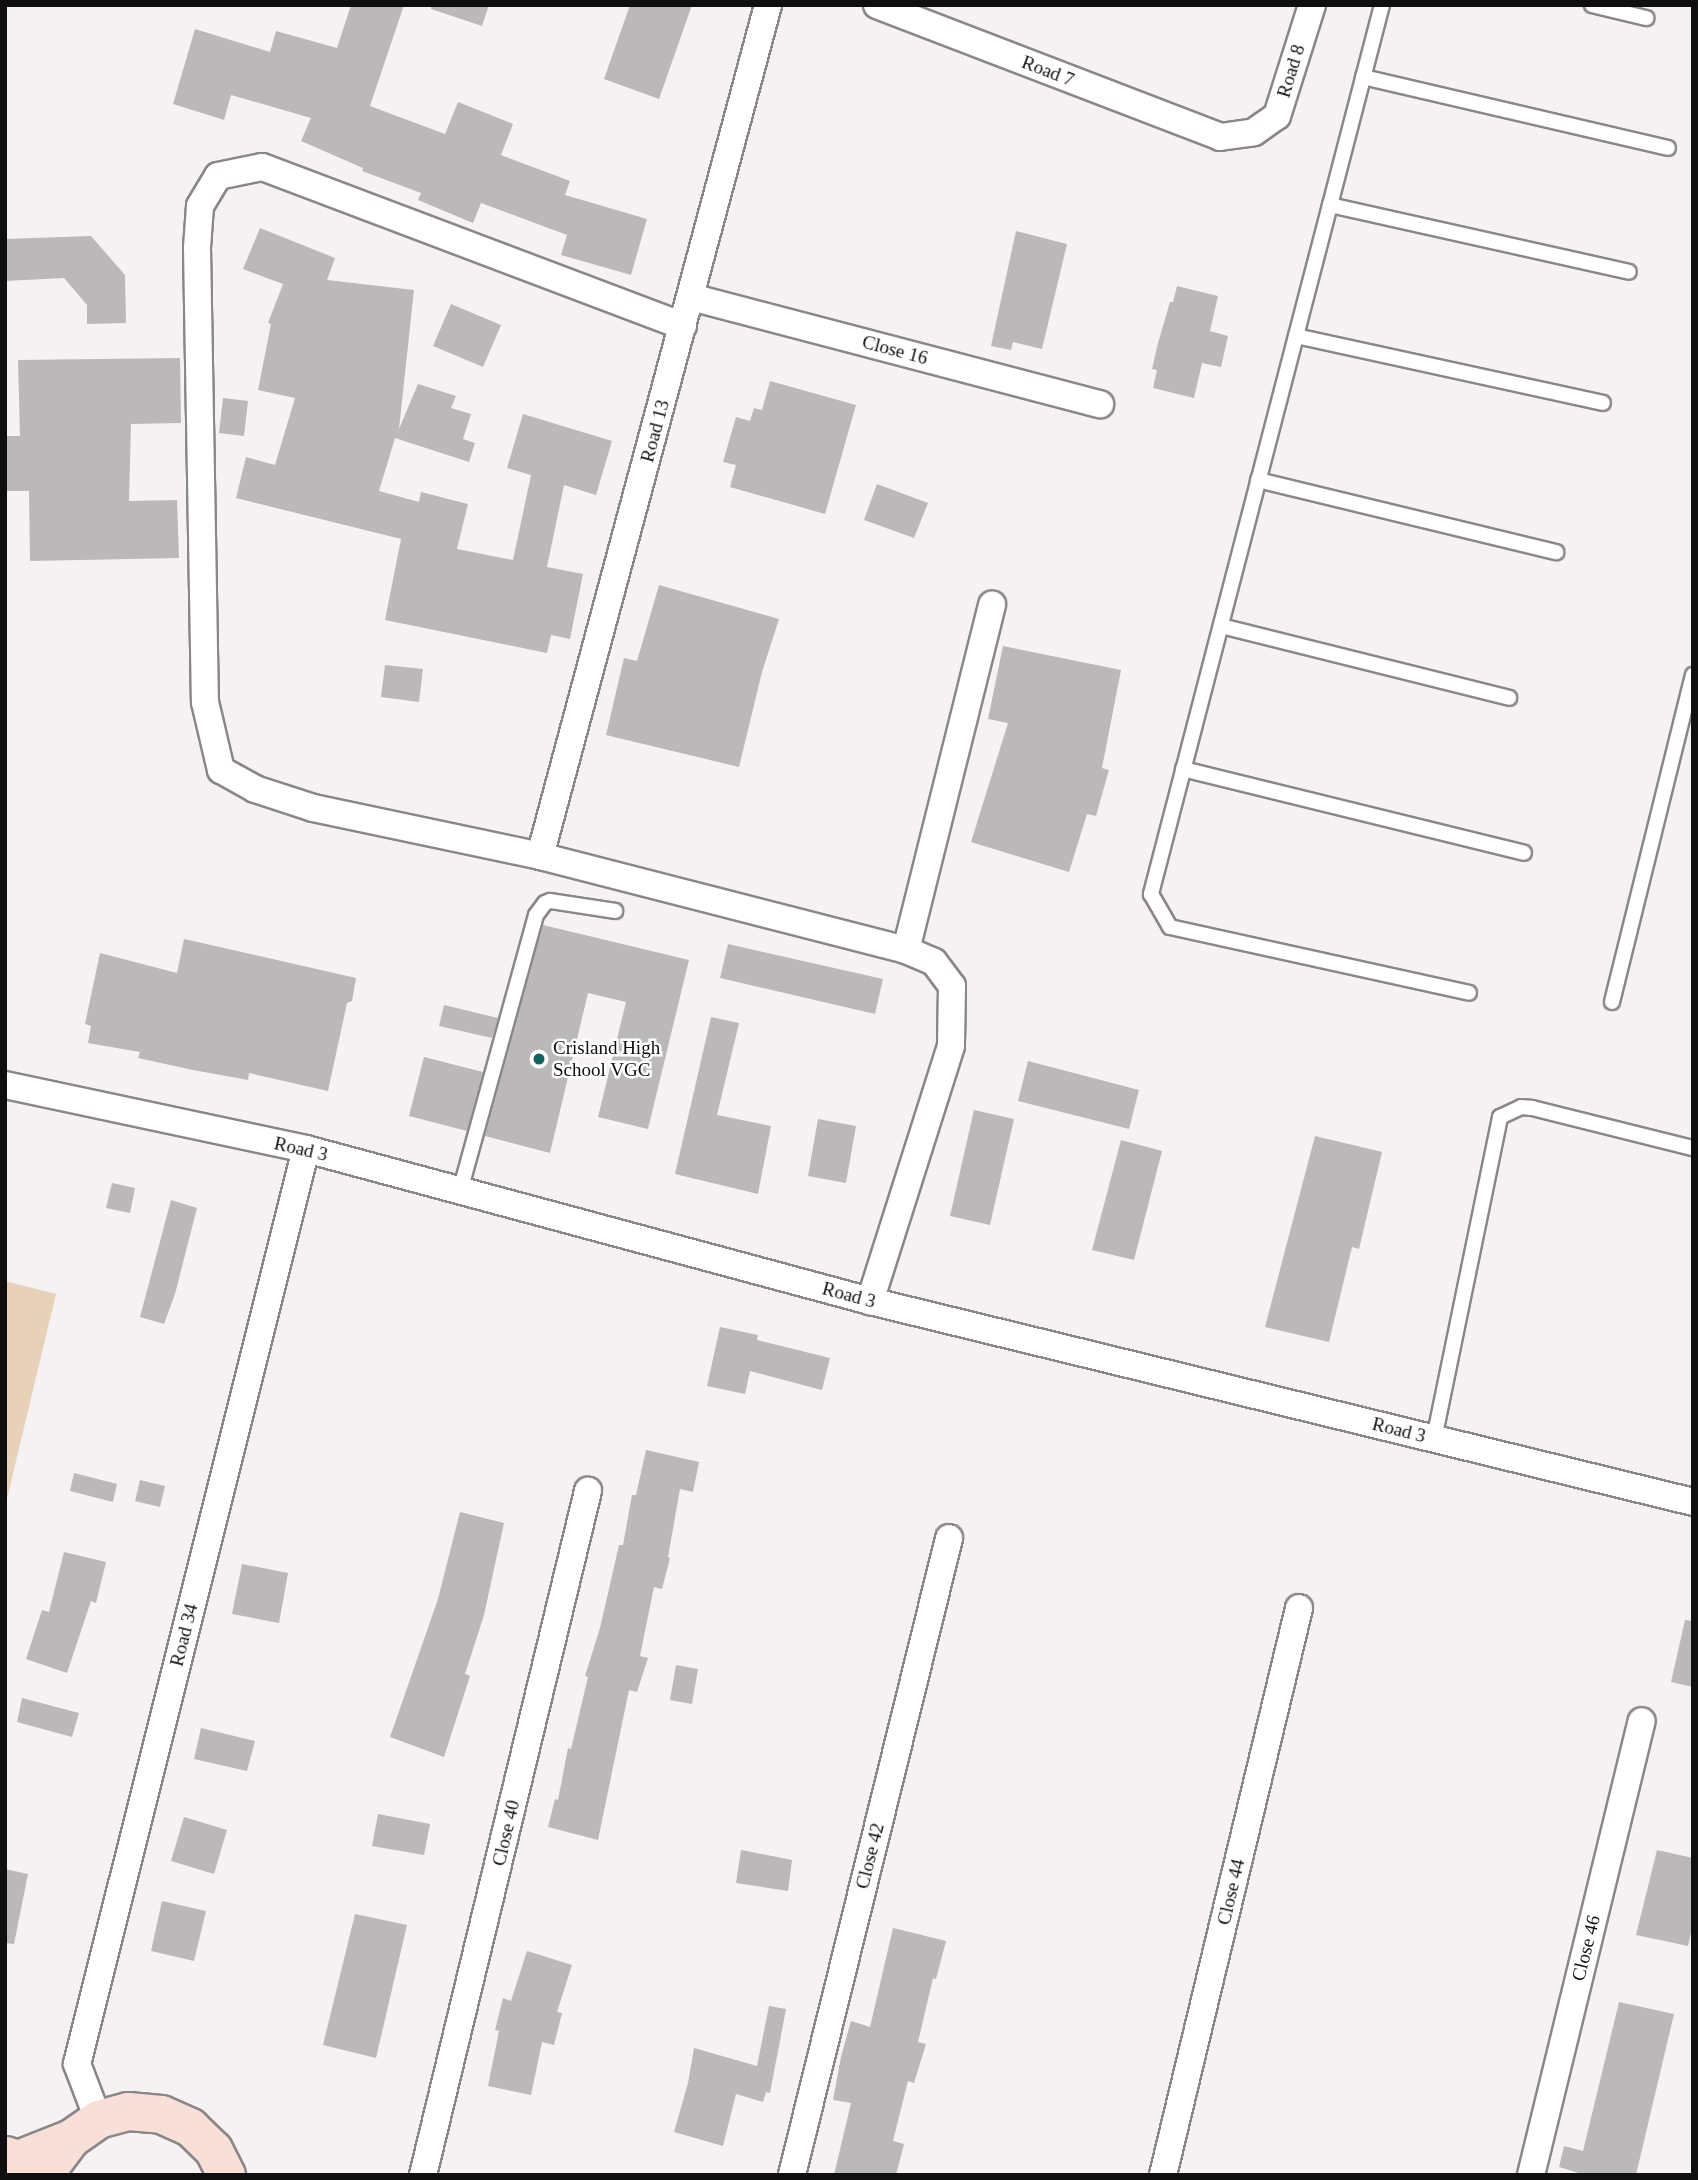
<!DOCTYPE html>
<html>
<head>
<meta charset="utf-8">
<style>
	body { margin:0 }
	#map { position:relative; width:1698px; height:2180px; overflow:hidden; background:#f6f2f3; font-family:Georgia,serif }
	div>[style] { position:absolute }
	.green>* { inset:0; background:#e7d1b9 }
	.building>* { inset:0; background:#bbb8ba }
	.roads { filter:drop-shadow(2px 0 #8b8788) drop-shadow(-2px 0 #8b8788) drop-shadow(0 2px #8b8788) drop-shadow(0 -2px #8b8788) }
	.lane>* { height:14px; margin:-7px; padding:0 7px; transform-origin:7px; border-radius:7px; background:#fff }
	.street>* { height:26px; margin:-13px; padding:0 13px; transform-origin:13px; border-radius:13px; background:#fff }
	.secondary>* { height:37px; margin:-18.5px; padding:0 18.5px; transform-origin:18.5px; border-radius:18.5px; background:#f8e0d9 }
	.dots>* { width:19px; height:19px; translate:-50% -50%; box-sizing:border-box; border:4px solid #fff; border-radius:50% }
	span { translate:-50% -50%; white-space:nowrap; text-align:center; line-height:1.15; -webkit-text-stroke:5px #fff; paint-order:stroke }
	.street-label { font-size:19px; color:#100f0f }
	.poi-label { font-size:19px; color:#100f0f }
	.left { translate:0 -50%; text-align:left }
	.frame { position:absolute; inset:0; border:7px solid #100f0f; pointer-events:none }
</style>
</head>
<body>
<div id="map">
	<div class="green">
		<div style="clip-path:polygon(5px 1281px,56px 1294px,5px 1507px)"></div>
	</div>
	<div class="building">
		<div style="clip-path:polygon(351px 5px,404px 5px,370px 106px,445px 134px,458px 102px,513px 124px,501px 155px,570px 181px,565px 195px,647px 219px,631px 275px,561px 255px,567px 235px,481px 203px,473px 223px,418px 200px,421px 193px,362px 171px,363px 168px,301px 141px,311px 118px,231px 95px,224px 120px,173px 104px,195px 29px,270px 52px,276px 31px,337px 48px)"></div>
		<div style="clip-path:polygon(431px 5px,489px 5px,482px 26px,431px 9px)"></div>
		<div style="clip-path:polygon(630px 5px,692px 5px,659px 99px,604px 79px)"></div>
		<div style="clip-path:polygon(260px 228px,335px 258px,327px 280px,414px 290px,399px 429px,418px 384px,456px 396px,451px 408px,471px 414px,463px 439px,475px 443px,469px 462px,395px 438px,379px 491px,419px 502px,421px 492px,468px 504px,457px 549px,513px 560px,531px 475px,507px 468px,523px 414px,612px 441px,596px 495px,564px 485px,547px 567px,583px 574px,570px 639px,551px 635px,547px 653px,385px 620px,401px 539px,236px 498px,246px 457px,275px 465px,295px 398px,258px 390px,271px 324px,268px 323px,283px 284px,243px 269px)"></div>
		<div style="clip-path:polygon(1016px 231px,1067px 244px,1042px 349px,1013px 342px,1011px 350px,991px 346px)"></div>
		<div style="clip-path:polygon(91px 236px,125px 275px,126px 323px,87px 324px,87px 305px,64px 278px,5px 281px,5px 239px)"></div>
		<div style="clip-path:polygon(1177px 286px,1218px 296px,1210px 331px,1228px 336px,1221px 367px,1202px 363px,1194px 398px,1153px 388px,1157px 370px,1152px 369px,1158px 343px,1170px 302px,1173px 302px)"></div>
		<div style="clip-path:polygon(451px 304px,501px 325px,483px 367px,433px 346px)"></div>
		<div style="clip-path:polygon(180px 358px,181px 423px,131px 424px,129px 501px,177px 500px,179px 558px,30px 561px,29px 491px,5px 491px,5px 436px,20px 436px,18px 360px)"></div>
		<div style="clip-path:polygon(770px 381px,856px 405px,825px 514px,730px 487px,736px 465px,723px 462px,736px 417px,750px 421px,754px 408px,762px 410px)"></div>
		<div style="clip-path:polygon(223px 398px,248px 401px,244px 436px,219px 433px)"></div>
		<div style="clip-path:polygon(877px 484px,928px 503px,914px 538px,864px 520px)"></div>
		<div style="clip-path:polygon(659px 585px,779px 619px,762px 672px,739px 767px,606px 735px,624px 658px,637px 661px)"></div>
		<div style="clip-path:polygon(1003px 646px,1121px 670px,1102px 768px,1109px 770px,1096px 816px,1087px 814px,1069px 872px,971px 842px,1008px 723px,988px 719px)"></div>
		<div style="clip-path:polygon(385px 665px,423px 669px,419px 702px,381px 697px)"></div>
		<div style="clip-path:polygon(543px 925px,689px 960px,648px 1129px,598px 1117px,626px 1002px,588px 993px,550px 1153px,485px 1136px)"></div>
		<div style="clip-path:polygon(184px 939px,356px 978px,352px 1001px,347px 1003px,328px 1091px,249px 1073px,248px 1080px,193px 1070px,138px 1058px,140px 1052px,88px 1043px,91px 1026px,85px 1024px,100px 953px,177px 973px)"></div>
		<div style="clip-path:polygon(728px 944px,883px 979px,875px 1014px,720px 978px)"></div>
		<div style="clip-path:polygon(444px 1005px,498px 1018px,492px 1038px,439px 1026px)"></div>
		<div style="clip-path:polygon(711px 1017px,739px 1023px,717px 1115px,771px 1126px,758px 1194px,675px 1174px)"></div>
		<div style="clip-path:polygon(424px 1057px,483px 1072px,467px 1131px,409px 1116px)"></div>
		<div style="clip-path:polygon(1028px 1061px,1139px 1090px,1129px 1129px,1018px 1101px)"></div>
		<div style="clip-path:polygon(974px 1110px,1014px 1119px,990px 1225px,950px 1216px)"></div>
		<div style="clip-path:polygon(818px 1119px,856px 1126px,846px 1183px,808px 1176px)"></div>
		<div style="clip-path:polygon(1315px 1136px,1382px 1152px,1359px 1249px,1352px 1247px,1329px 1342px,1265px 1327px)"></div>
		<div style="clip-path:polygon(1121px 1140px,1162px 1151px,1134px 1260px,1092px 1250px)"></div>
		<div style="clip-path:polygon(112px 1183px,135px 1188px,130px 1213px,106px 1208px)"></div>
		<div style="clip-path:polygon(171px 1200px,197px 1208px,175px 1294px,164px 1324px,140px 1317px)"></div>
		<div style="clip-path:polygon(720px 1327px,758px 1335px,757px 1340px,830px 1358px,822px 1390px,750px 1371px,745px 1394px,707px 1386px)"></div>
		<div style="clip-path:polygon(646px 1450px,699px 1462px,693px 1492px,680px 1489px,668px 1557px,670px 1558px,662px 1589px,654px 1587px,640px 1656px,648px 1658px,637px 1692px,629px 1690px,598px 1840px,548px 1827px,555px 1799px,558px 1800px,568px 1748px,571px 1749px,588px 1677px,585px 1676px,600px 1628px,619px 1545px,623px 1545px,632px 1495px,636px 1495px)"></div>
		<div style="clip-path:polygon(74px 1473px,117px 1484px,113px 1502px,70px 1491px)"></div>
		<div style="clip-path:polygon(140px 1480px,165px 1486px,160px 1507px,135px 1501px)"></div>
		<div style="clip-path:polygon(460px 1512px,504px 1523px,484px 1615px,465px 1674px,470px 1676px,444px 1757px,390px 1737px,438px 1599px)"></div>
		<div style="clip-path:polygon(64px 1552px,106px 1562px,96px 1603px,91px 1601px,67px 1673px,26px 1659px,42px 1610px,49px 1612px)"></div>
		<div style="clip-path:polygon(242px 1564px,288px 1573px,279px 1623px,232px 1614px)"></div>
		<div style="clip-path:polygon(1685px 1620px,1693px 1621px,1693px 1687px,1671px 1682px)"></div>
		<div style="clip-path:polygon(676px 1665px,698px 1669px,692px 1704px,670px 1700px)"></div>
		<div style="clip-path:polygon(22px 1698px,79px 1713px,72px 1737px,17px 1722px)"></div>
		<div style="clip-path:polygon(201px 1728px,255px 1741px,247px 1771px,194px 1759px)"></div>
		<div style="clip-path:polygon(378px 1814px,430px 1824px,424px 1855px,372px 1846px)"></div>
		<div style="clip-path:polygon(184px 1817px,227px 1830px,214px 1874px,171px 1861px)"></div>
		<div style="clip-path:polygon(741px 1850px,792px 1860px,788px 1891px,736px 1883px)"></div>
		<div style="clip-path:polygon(1657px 1850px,1693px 1858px,1693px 1923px,1688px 1946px,1636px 1935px)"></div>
		<div style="clip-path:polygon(5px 1869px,28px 1874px,14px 1944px,5px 1943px)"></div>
		<div style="clip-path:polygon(162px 1901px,206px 1911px,194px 1961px,151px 1951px)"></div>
		<div style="clip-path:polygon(355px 1914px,407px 1925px,376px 2058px,323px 2045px)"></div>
		<div style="clip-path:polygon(893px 1928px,946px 1941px,936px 1979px,933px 1978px,918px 2042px,926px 2044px,914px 2083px,908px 2081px,893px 2141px,904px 2144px,896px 2175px,834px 2175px,851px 2103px,833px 2100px,841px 2057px,851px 2021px,870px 2027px)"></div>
		<div style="clip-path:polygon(527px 1951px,572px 1965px,557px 2012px,562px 2013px,554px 2045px,542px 2042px,531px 2095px,488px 2086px,499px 2031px,495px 2030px,503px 1998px,511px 2001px)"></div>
		<div style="clip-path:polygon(1619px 2002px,1674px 2014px,1636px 2175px,1585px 2175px,1559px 2167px,1564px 2146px,1583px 2151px)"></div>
		<div style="clip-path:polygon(769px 2006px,786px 2009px,770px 2093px,766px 2092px,763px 2102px,736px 2094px,723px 2146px,674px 2132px,688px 2083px,694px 2048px,757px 2066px)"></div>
	</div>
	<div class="roads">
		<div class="lane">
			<div style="left:1382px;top:5px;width:919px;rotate:104.57deg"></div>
			<div style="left:1151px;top:894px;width:38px;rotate:60deg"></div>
			<div style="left:1170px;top:927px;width:306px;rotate:12.4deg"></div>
			<div style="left:1592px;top:5px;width:56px;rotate:13.5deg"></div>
			<div style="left:1363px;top:77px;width:313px;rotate:13.1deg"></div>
			<div style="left:1330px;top:205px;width:306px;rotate:12.6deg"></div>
			<div style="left:1296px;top:336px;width:314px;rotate:12.3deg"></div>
			<div style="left:1258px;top:480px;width:307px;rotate:13.6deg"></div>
			<div style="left:1221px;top:626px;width:297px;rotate:14deg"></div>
			<div style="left:1183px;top:769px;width:351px;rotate:13.8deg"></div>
			<div style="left:1612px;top:1002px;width:337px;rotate:-76.1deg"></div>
			<div style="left:460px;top:1191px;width:286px;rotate:-74.6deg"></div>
			<div style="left:536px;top:915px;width:15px;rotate:-53deg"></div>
			<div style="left:545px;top:903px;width:5px;rotate:-22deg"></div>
			<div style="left:550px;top:901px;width:66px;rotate:8.7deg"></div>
			<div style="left:1434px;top:1439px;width:329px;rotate:-78.4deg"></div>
			<div style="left:1500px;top:1117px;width:23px;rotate:-25deg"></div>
			<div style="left:1521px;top:1107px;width:11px;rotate:5deg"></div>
			<div style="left:1532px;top:1108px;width:166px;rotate:14deg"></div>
		</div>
		<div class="street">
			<div style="left:877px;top:5px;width:368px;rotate:21deg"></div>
			<div style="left:1220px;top:137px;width:34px;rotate:-8deg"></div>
			<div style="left:1254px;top:132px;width:28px;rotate:-35deg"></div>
			<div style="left:1277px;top:116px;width:116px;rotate:-72.5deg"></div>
			<div style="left:691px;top:297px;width:423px;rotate:14.7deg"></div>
			<div style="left:683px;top:326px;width:450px;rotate:-159.3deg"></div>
			<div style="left:262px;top:167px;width:45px;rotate:168.4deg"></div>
			<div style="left:218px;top:176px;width:35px;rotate:121deg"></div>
			<div style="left:200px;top:206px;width:42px;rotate:94.1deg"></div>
			<div style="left:197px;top:248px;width:454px;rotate:89deg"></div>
			<div style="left:205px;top:702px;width:70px;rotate:76.8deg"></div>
			<div style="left:221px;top:770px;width:39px;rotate:29deg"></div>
			<div style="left:255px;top:789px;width:61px;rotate:18.1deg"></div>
			<div style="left:313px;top:808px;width:232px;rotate:11.9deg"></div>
			<div style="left:540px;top:856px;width:378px;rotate:14.4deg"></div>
			<div style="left:906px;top:950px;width:30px;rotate:23deg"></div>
			<div style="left:934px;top:962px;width:30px;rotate:53deg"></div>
			<div style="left:952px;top:986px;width:60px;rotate:91deg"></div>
			<div style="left:951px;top:1046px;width:268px;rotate:107.6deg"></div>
			<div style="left:540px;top:856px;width:881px;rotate:-75deg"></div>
			<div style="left:906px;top:950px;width:356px;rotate:-76deg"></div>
			<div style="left:5px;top:1085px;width:308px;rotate:12deg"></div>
			<div style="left:306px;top:1149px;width:584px;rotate:15.08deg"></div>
			<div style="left:870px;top:1301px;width:847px;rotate:13.72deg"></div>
			<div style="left:98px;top:2119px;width:59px;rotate:-110.9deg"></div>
			<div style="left:77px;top:2064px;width:943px;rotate:-75.95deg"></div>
			<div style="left:423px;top:2175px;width:704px;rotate:-76.44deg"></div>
			<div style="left:792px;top:2175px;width:656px;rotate:-76.15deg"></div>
			<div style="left:1163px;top:2175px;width:583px;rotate:-76.51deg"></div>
			<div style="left:1531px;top:2175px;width:467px;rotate:-76.3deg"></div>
		</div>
		<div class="secondary">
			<div style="left:5px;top:2155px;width:14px;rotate:17deg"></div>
			<div style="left:18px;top:2159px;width:57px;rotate:-21.6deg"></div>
			<div style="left:49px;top:2175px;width:12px;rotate:-76deg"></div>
			<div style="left:52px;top:2163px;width:31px;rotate:-53deg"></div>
			<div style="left:71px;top:2138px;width:33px;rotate:-35deg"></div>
			<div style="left:98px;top:2119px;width:31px;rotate:-15deg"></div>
			<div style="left:128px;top:2111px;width:33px;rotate:5deg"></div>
			<div style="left:161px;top:2114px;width:32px;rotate:24deg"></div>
			<div style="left:190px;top:2127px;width:32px;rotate:44deg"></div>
			<div style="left:213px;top:2149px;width:29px;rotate:63deg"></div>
		</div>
	</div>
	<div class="dots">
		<div style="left:539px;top:1059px;background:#146363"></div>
	</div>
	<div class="street-label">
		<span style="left:1048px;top:71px;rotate:21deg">Road 7</span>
		<span style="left:1291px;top:71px;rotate:-73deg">Road 8</span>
		<span style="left:895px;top:350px;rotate:15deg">Close 16</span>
		<span style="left:655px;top:431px;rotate:-75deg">Road 13</span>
		<span style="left:301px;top:1149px;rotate:13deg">Road 3</span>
		<span style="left:849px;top:1295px;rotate:15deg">Road 3</span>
		<span style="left:1399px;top:1430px;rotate:14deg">Road 3</span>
		<span style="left:184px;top:1635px;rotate:-76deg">Road 34</span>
		<span style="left:506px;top:1833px;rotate:-77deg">Close 40</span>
		<span style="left:870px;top:1856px;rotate:-76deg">Close 42</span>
		<span style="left:1231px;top:1892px;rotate:-77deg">Close 44</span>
		<span style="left:1586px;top:1948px;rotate:-76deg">Close 46</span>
	</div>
	<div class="poi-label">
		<span class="left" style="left:553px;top:1059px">Crisland High<br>School VGC</span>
	</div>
	<div class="frame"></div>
</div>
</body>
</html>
